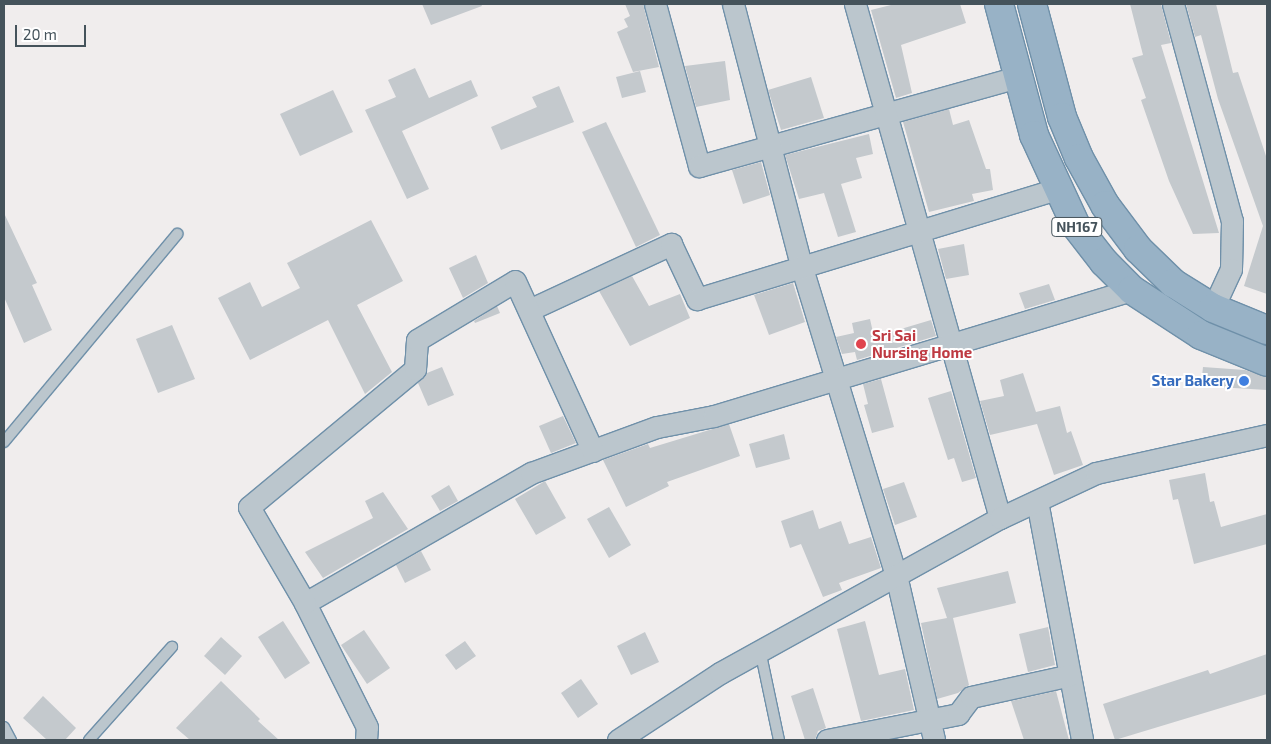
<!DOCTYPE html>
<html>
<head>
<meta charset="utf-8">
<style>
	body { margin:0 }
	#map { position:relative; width:1271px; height:744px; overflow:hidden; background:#f0eded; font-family:"Exo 2",sans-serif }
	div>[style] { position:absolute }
	.building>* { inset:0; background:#c4c9cd }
	.roads { filter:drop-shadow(1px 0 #6f90a9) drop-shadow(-1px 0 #6f90a9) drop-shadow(0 1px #6f90a9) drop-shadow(0 -1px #6f90a9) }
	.service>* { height:10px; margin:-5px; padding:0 5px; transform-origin:5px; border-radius:5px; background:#bbc6cd }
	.minor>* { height:21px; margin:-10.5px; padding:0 10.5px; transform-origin:10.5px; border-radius:10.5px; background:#bbc6cd }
	.trunk>* { height:28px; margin:-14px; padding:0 14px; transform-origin:14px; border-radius:14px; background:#98b2c6 }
	.dots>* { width:14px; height:14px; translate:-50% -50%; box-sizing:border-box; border:2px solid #fff; border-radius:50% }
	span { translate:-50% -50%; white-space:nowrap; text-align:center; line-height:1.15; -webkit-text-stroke:4px #fff; paint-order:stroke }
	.shield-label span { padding:1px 4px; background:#fff; border:1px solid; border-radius:4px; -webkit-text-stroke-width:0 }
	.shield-label { font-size:14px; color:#45535b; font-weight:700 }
	.health-label { font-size:15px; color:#be3a42; font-weight:700 }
	.left { translate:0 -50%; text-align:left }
	.shop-label { font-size:15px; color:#366cbe; font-weight:700 }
	.right { translate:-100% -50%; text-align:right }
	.frame { position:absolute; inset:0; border:5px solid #45535b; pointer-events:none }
	.scale { position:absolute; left:15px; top:25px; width:71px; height:22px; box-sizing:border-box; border:2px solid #45535b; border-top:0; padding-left:6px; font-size:15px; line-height:18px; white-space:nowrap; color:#45535b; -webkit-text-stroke:4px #fff; paint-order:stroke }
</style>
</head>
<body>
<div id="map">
	<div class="building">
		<div style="clip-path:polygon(422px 4px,481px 4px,482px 6px,431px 25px)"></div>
		<div style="clip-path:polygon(625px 4px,643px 4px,659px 67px,633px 72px,617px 32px,628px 27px,624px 19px,630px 16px)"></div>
		<div style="clip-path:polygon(895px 4px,960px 4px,966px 23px,901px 45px,912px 93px,896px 98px,871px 10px)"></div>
		<div style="clip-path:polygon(1130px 4px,1161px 4px,1171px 43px,1161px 45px,1219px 233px,1193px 234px,1169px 181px,1141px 100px,1146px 98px,1132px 58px,1143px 55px)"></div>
		<div style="clip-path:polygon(1186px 4px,1216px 4px,1233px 73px,1238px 72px,1267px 159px,1267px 294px,1244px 286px,1263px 226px,1218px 99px,1201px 35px,1195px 37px)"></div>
		<div style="clip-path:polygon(725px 61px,730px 100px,696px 107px,685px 66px)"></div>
		<div style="clip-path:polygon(415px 68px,429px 98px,471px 80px,478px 96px,402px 131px,429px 189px,407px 199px,365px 110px,396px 97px,388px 80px)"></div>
		<div style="clip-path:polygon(640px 71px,646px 92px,622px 98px,616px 77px)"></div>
		<div style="clip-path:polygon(811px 77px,824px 118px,781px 130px,768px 90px)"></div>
		<div style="clip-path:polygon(559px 86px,574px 122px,501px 150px,491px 127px,537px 107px,532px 97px)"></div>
		<div style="clip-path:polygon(333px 90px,353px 132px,300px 156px,280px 114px)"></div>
		<div style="clip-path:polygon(949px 109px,953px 125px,969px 120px,986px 169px,990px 169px,993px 190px,972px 194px,974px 201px,929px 212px,903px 122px)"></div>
		<div style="clip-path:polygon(606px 122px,660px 235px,636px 247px,582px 132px)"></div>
		<div style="clip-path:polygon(869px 134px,873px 154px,856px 158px,862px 178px,841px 184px,856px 232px,838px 237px,824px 193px,799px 199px,785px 155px)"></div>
		<div style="clip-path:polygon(761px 162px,770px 195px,743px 204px,732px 170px)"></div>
		<div style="clip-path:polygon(4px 213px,37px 283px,32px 285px,52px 330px,24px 343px,4px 297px)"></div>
		<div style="clip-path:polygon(371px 220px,403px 281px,357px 305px,392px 372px,365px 394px,328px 320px,250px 360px,218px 298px,250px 282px,262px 307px,300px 288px,287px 263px)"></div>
		<div style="clip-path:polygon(964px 244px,969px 275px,946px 279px,938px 249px)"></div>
		<div style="clip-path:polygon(476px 255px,488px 283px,463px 298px,449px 268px)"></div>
		<div style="clip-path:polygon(632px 276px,649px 306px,680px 294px,690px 318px,630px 346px,599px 291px)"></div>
		<div style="clip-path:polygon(793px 283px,805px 322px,769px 335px,754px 295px)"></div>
		<div style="clip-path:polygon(1049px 284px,1055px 300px,1025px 309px,1019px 293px)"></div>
		<div style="clip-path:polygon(497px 306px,500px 313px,475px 323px,474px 321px)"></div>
		<div style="clip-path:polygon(870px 319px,874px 337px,931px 320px,936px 336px,857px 360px,855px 352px,842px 354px,836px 337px,854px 333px,852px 323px)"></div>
		<div style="clip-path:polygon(172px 325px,195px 379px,158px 393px,136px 339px)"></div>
		<div style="clip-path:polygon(442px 367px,454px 395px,428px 406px,418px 383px,427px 373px)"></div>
		<div style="clip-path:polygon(1203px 367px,1245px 370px,1267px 377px,1267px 390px,1201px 386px)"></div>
		<div style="clip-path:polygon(1023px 373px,1036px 412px,1060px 406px,1067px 433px,1071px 431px,1083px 465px,1054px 475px,1037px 424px,990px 435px,980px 401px,1004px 396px,1000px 380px)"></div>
		<div style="clip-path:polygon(881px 379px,894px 427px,872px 433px,864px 405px,868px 404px,863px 384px)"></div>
		<div style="clip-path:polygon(951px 391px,976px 478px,962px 482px,954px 458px,948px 460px,928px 398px)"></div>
		<div style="clip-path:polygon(563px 416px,576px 443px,551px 453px,539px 426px)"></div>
		<div style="clip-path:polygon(729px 424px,740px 456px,667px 482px,669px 486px,626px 507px,603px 460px,648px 444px,650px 448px)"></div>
		<div style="clip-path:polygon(784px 434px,790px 459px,756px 468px,749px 444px)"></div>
		<div style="clip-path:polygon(1205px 473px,1210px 502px,1214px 501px,1221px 527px,1267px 514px,1267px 544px,1194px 564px,1178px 499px,1173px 500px,1169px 480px)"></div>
		<div style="clip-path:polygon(545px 481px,566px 518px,536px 535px,515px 499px)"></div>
		<div style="clip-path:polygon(904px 482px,917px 517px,895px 525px,883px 489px)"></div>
		<div style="clip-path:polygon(449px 485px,458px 501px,440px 511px,431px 496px)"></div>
		<div style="clip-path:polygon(383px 492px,408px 529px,323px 578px,305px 552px,373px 518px,365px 501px)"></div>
		<div style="clip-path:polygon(609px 507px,631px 545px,609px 558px,587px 519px)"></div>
		<div style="clip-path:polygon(813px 510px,819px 529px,841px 521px,849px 544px,871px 537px,881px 568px,839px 583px,842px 590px,823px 597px,801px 544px,790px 548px,781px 521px)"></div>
		<div style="clip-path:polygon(421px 551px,431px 570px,405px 583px,396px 565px)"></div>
		<div style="clip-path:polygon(1008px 571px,1016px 603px,953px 618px,969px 685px,958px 693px,937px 699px,921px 623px,947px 618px,937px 588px)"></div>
		<div style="clip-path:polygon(283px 621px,310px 663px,285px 679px,258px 637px)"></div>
		<div style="clip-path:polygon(865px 621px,879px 675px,905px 669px,914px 710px,861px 721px,837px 629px)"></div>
		<div style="clip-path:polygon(1048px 627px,1055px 665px,1028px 672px,1019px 634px)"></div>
		<div style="clip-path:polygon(364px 630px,390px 668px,367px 684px,341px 645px)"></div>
		<div style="clip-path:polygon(645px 632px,659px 662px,631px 675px,617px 646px)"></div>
		<div style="clip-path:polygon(221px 637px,242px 656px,225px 675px,204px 656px)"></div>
		<div style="clip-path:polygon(465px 641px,476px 656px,456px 670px,445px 655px)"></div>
		<div style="clip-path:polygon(1267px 654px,1267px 694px,1115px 740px,1103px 704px,1208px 670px,1210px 674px)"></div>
		<div style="clip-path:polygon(581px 679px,598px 704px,578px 718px,561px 693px)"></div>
		<div style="clip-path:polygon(221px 681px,260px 719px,258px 721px,279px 740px,190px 740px,176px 728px)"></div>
		<div style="clip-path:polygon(813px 688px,826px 728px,818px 731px,815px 740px,805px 740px,791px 696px)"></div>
		<div style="clip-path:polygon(1056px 691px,1069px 740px,1024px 740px,1011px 701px)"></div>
		<div style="clip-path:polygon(43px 696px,76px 728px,65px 740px,47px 740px,23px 718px)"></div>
	</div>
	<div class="roads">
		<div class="service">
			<div style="left:4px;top:442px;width:271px;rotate:-50.2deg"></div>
			<div style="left:760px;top:650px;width:92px;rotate:78.1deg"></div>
			<div style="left:4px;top:727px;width:15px;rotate:62deg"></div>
			<div style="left:89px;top:740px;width:125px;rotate:-48.3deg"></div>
		</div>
		<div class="minor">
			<div style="left:655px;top:4px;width:168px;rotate:74.8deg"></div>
			<div style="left:699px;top:166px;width:330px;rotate:-15.6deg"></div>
			<div style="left:733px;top:4px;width:273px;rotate:75.4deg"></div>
			<div style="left:802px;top:268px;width:321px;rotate:73deg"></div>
			<div style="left:896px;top:575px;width:169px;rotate:77deg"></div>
			<div style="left:855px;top:4px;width:534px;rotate:74.25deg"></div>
			<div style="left:1173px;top:4px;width:225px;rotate:74.8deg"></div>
			<div style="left:1232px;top:221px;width:48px;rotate:91.2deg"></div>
			<div style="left:1231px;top:269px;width:43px;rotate:114.8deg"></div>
			<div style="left:529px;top:310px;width:157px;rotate:-24.9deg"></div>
			<div style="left:671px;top:244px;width:61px;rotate:64.7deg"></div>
			<div style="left:697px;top:299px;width:376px;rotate:-17deg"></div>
			<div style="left:1037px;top:501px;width:243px;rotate:79.3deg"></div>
			<div style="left:305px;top:603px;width:261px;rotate:-29.9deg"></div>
			<div style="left:531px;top:473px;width:134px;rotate:-20.1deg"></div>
			<div style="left:657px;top:427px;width:58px;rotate:-10.9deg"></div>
			<div style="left:714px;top:416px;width:437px;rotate:-16.8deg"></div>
			<div style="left:366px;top:740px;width:13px;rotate:-86deg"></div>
			<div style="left:367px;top:727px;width:139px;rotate:-116.6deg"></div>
			<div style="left:305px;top:603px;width:111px;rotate:-120.3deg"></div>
			<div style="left:249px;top:507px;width:216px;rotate:-39.7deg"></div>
			<div style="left:415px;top:369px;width:29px;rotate:-86deg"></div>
			<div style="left:417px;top:340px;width:114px;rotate:-31deg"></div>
			<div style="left:515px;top:281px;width:187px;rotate:65.4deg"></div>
			<div style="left:618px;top:740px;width:122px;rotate:-33.3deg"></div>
			<div style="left:720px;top:673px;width:320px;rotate:-29deg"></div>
			<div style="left:1000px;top:518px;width:106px;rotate:-25.1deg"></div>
			<div style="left:1096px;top:473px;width:175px;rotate:-12.5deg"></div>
			<div style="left:827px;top:740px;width:134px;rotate:-11.2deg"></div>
			<div style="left:958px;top:714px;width:21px;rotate:-53deg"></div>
			<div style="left:971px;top:697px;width:101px;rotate:-12.5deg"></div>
		</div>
		<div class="trunk">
			<div style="left:999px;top:4px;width:136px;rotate:75deg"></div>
			<div style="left:1034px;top:135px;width:100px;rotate:65.2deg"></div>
			<div style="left:1076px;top:226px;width:46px;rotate:52.1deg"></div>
			<div style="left:1104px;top:262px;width:40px;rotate:45deg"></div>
			<div style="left:1132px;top:290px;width:82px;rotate:33.1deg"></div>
			<div style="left:1201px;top:335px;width:71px;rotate:22.2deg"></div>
			<div style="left:1032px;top:4px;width:117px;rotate:75.1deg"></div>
			<div style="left:1062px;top:117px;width:44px;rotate:67.5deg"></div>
			<div style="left:1079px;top:158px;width:54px;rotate:61deg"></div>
			<div style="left:1105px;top:205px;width:55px;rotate:53.1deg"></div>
			<div style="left:1138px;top:249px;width:49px;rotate:44.2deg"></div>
			<div style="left:1173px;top:283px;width:47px;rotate:32deg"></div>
			<div style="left:1213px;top:308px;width:58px;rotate:22.2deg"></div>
		</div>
	</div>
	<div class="dots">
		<div style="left:861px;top:344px;background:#e0444e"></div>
		<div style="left:1244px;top:381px;background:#3f7fe0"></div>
	</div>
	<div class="shield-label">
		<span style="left:1077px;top:227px">NH167</span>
	</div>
	<div class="health-label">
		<span class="left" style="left:872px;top:344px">Sri Sai<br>Nursing Home</span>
	</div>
	<div class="shop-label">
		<span class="right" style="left:1234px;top:381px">Star Bakery</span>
	</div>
	<div class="frame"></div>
	<div class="scale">20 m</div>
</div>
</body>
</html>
